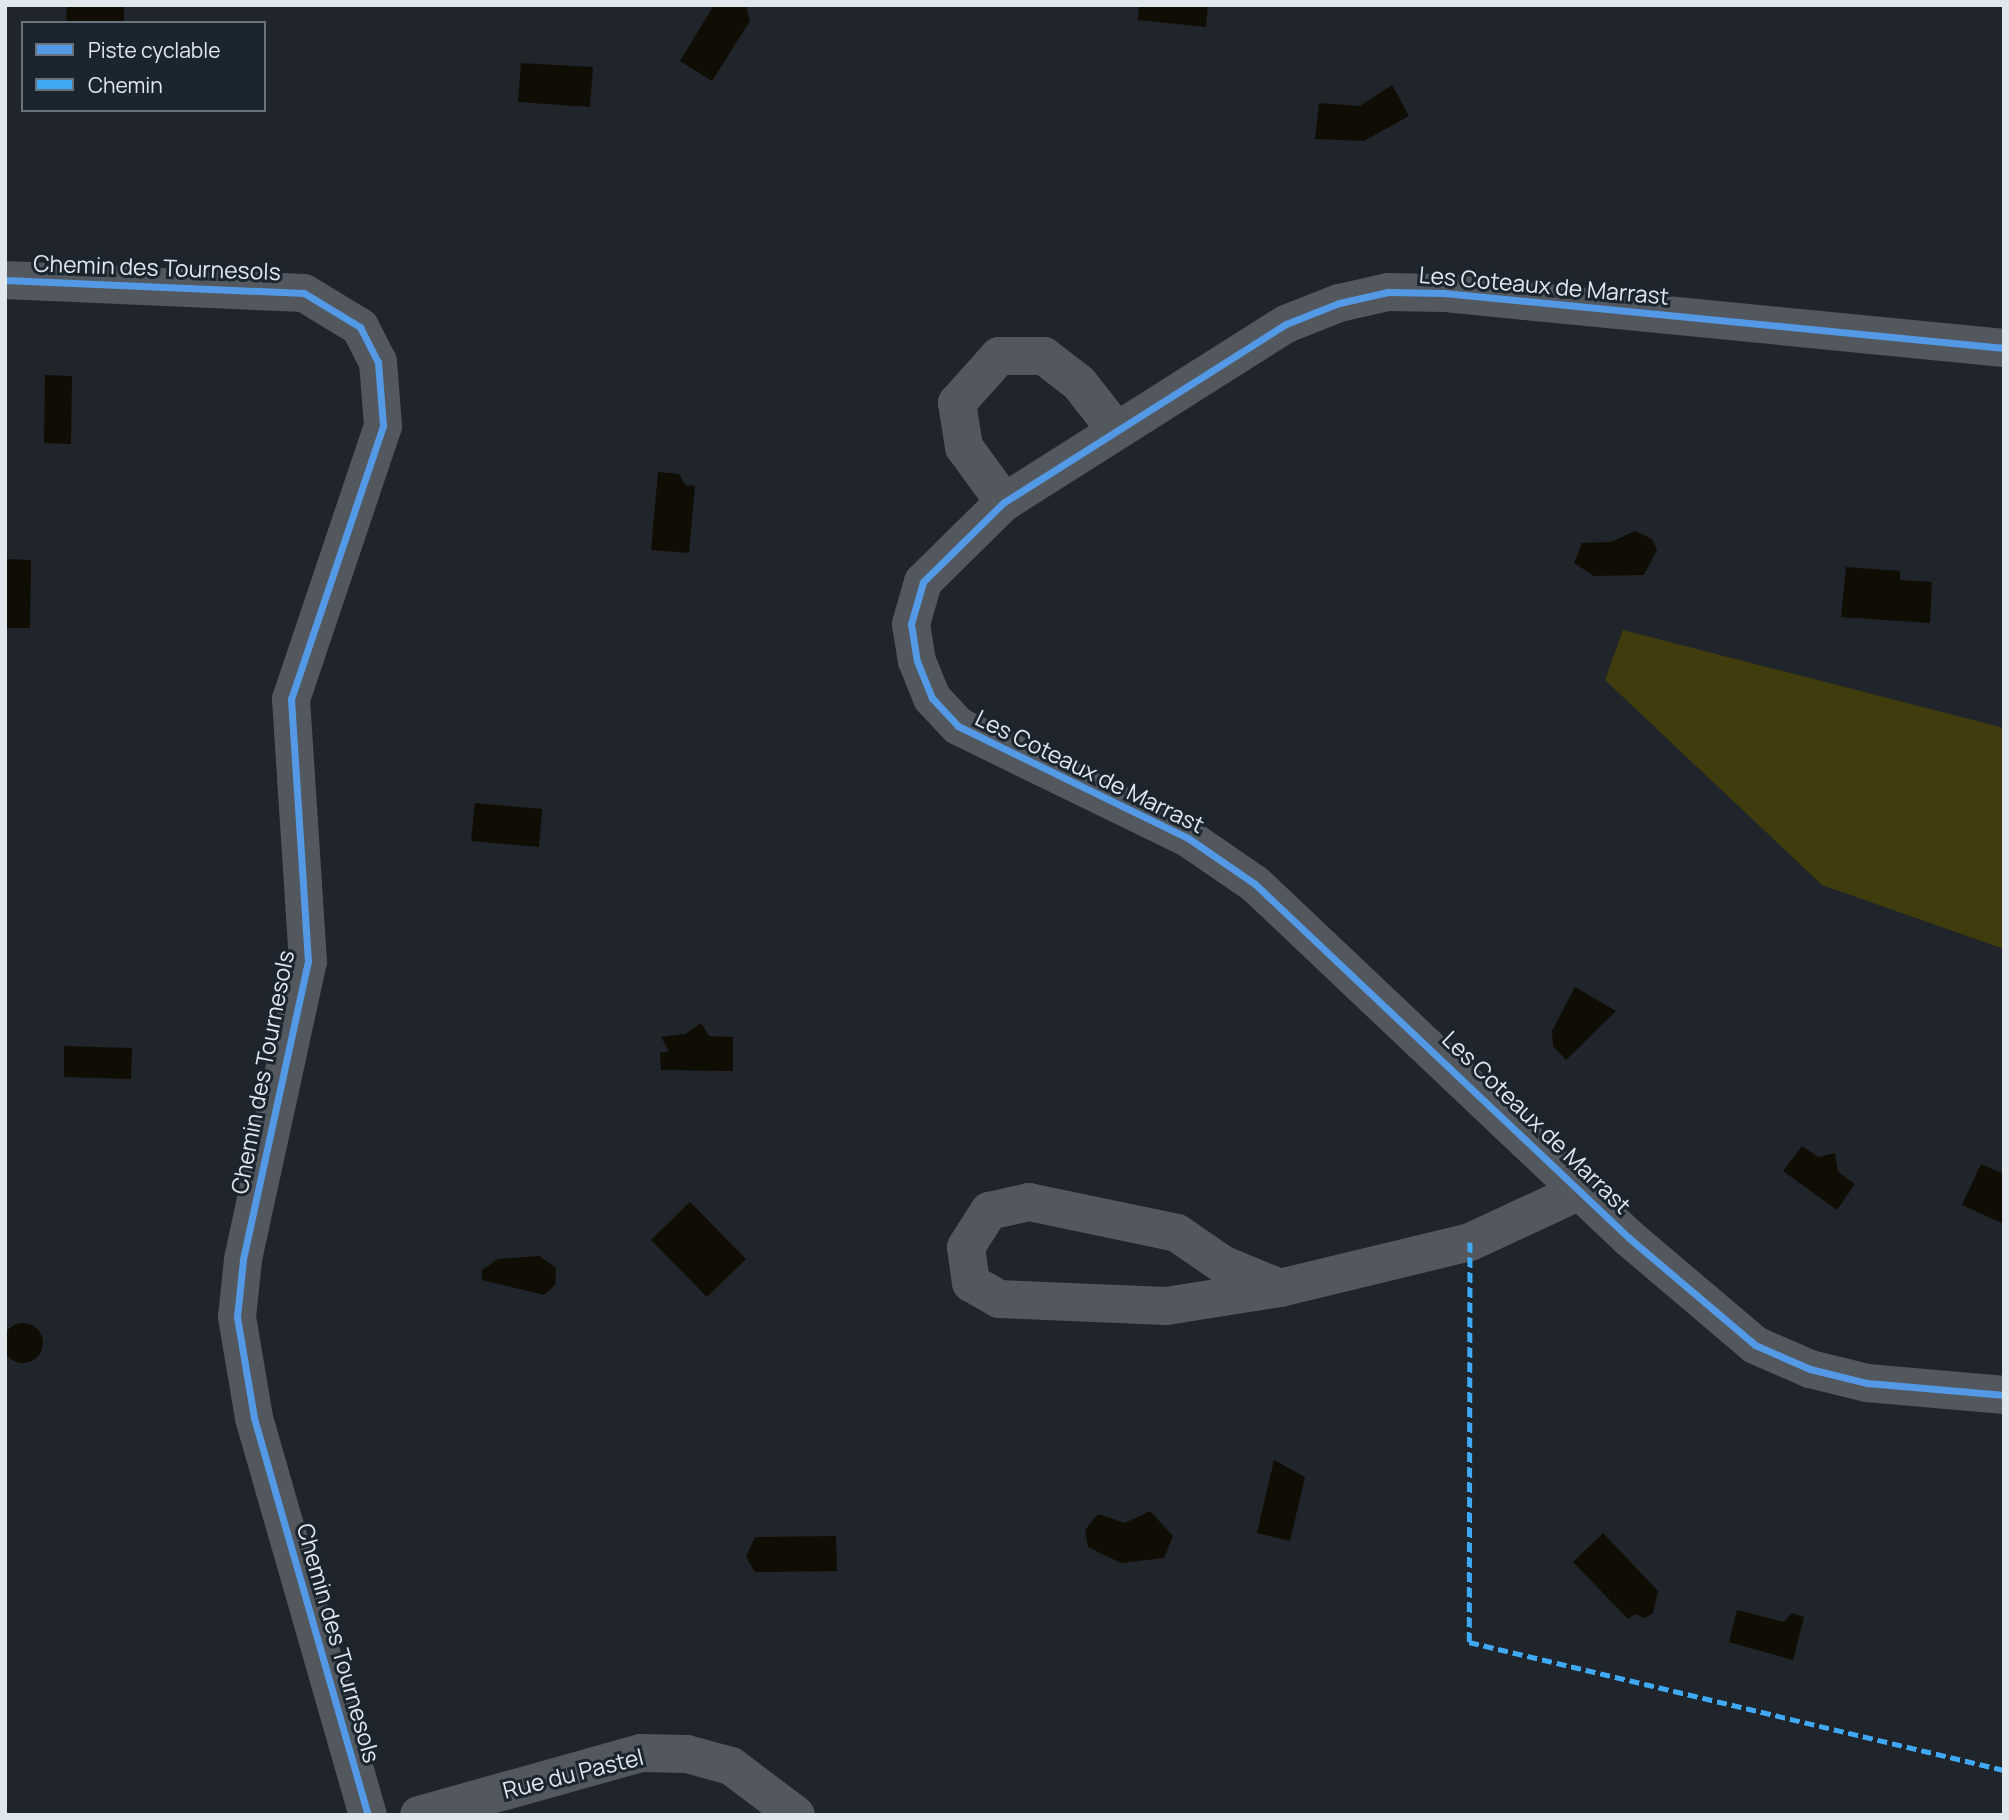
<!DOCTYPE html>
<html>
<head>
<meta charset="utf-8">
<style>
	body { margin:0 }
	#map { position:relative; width:2009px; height:1820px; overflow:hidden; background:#1f252a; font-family:Manrope,sans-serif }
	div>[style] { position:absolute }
	.green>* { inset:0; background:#403c0d }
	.water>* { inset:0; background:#100e04 }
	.round { border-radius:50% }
	.minor>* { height:38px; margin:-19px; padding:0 19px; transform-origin:19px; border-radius:19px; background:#52585d }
	.quiet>* { height:5px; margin-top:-2.5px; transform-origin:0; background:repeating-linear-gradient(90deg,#3fa9f5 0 10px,transparent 0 15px) }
	.cycleway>* { height:7px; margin:-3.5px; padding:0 3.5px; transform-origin:3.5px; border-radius:3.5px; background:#5399e6 }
	span { translate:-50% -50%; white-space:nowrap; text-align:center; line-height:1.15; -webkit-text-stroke:6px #1a252f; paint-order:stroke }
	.street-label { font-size:23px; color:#e0e8ee }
	.frame { position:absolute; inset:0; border:7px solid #e0e8ee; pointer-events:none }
	.legend { position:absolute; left:21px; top:21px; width:245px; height:91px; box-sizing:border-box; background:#1a252f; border:2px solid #69737b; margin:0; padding:9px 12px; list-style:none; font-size:21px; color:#e0e8ee }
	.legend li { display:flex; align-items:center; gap:14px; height:35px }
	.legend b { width:35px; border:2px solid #69737b }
</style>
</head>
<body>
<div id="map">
	<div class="green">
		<div style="clip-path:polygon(1623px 630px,2004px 728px,2004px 949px,1822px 885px,1605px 680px)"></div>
	</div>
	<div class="water">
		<div style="clip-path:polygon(67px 5px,124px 6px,124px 23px,66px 23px)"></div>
		<div style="clip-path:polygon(714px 5px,746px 5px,750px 21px,712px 81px,680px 61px)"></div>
		<div style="clip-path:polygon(1139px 5px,1208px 5px,1206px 27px,1138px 20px)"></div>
		<div style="clip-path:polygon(521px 63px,593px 67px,590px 107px,518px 102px)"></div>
		<div style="clip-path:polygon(1392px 85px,1409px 116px,1364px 141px,1315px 139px,1319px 103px,1360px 106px)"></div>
		<div style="clip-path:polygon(45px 375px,72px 376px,71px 444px,44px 443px)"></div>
		<div style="clip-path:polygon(658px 472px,679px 474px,685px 485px,695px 486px,689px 553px,651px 550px)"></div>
		<div style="clip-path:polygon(1635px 531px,1652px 539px,1657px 550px,1644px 575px,1594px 576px,1574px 563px,1582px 543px,1611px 542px)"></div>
		<div style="clip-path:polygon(5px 559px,31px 560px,30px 628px,5px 628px)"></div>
		<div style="clip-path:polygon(1846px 567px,1900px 571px,1900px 580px,1932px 582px,1930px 623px,1841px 617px)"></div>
		<div style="clip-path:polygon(475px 803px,542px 809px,539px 847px,471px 841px)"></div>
		<div style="clip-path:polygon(1575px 987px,1616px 1011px,1566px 1060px,1553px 1046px,1552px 1031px)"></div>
		<div style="clip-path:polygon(701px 1023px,709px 1036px,733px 1037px,733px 1071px,661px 1070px,660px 1053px,669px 1051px,661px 1037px,685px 1034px)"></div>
		<div style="clip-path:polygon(64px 1046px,132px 1048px,131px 1079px,64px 1077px)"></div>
		<div style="clip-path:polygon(1802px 1146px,1818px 1157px,1835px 1153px,1838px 1172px,1855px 1184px,1837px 1210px,1783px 1171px)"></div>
		<div style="clip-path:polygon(1981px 1164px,2004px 1174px,2004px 1224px,1962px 1205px)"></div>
		<div style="clip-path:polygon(690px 1202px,746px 1259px,707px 1297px,651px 1240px)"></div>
		<div style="clip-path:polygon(539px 1256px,556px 1268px,555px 1285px,544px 1295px,482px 1280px,482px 1270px,498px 1259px)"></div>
		<div class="round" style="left:3px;top:1323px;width:40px;height:40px"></div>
		<div style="clip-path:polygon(1274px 1460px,1305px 1477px,1290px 1541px,1257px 1533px)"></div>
		<div style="clip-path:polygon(1150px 1511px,1173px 1536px,1164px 1558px,1121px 1563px,1088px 1547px,1085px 1530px,1098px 1514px,1125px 1523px)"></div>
		<div style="clip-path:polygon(1603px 1533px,1658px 1591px,1653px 1613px,1645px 1618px,1635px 1614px,1628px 1619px,1573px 1562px)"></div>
		<div style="clip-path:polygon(836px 1536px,837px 1571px,755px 1572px,746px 1557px,755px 1537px)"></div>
		<div style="clip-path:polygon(1737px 1610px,1784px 1622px,1792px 1613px,1804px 1617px,1793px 1660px,1729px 1642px)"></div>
	</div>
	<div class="minor">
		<div style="left:5px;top:280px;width:299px;rotate:2.5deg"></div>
		<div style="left:304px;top:293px;width:66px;rotate:31.3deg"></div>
		<div style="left:360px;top:327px;width:39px;rotate:63deg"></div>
		<div style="left:378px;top:362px;width:64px;rotate:85.5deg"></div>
		<div style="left:383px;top:426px;width:288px;rotate:108.6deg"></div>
		<div style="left:291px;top:699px;width:263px;rotate:86.3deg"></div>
		<div style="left:308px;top:961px;width:306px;rotate:102.3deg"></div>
		<div style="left:243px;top:1260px;width:57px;rotate:96deg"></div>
		<div style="left:237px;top:1317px;width:102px;rotate:80.4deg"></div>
		<div style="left:254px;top:1418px;width:413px;rotate:74deg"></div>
		<div style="left:2004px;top:348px;width:563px;rotate:-174.39deg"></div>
		<div style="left:1444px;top:293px;width:56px;rotate:-179deg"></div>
		<div style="left:1388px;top:292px;width:50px;rotate:167.3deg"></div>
		<div style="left:1339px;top:303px;width:57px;rotate:158.4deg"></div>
		<div style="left:1286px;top:324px;width:333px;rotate:147.7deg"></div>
		<div style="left:1004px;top:502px;width:114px;rotate:135.4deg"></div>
		<div style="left:923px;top:582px;width:44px;rotate:105.9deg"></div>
		<div style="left:911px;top:624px;width:37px;rotate:81deg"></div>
		<div style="left:917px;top:661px;width:40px;rotate:68deg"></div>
		<div style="left:932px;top:698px;width:38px;rotate:47deg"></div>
		<div style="left:958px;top:726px;width:256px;rotate:26deg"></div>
		<div style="left:1188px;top:838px;width:81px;rotate:34.5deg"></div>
		<div style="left:1255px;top:884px;width:515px;rotate:43.43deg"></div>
		<div style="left:1629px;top:1238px;width:165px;rotate:40.3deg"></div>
		<div style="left:1755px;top:1345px;width:60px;rotate:23.6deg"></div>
		<div style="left:1810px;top:1369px;width:59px;rotate:13.8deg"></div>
		<div style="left:1867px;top:1383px;width:138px;rotate:5deg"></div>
		<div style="left:1004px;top:502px;width:68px;rotate:-126deg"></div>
		<div style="left:964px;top:447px;width:45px;rotate:-99deg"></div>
		<div style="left:957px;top:403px;width:63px;rotate:-48.2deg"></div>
		<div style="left:999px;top:356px;width:45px"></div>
		<div style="left:1044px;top:356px;width:44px;rotate:37.6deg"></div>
		<div style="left:1079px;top:383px;width:60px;rotate:51.8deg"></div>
		<div style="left:1280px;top:1288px;width:115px;rotate:171deg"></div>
		<div style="left:1166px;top:1306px;width:167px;rotate:-177.6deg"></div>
		<div style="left:999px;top:1299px;width:32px;rotate:-150deg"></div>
		<div style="left:971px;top:1283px;width:36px;rotate:-98deg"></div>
		<div style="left:966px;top:1247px;width:43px;rotate:-57.4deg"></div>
		<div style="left:989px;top:1211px;width:41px;rotate:-12.7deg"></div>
		<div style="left:1029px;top:1202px;width:151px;rotate:11.8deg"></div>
		<div style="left:1177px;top:1233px;width:55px;rotate:34.6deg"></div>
		<div style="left:1222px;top:1264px;width:63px;rotate:22.5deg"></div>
		<div style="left:1280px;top:1288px;width:195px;rotate:-13.6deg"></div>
		<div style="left:1470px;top:1242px;width:126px;rotate:-24.9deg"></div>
		<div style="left:419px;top:1815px;width:230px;rotate:-15.6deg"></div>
		<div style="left:641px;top:1753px;width:46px;rotate:1.2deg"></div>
		<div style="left:687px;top:1754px;width:46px;rotate:15.3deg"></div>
		<div style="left:731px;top:1766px;width:81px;rotate:37deg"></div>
	</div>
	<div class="quiet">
		<div style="left:1470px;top:1242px;width:400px;rotate:90.1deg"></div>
		<div style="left:1469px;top:1642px;width:550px;rotate:13.46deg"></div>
	</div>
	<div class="cycleway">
		<div style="left:5px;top:280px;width:299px;rotate:2.5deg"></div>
		<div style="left:304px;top:293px;width:66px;rotate:31.3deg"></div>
		<div style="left:360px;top:327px;width:39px;rotate:63deg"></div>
		<div style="left:378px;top:362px;width:64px;rotate:85.5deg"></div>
		<div style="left:383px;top:426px;width:288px;rotate:108.6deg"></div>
		<div style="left:291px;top:699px;width:263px;rotate:86.3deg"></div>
		<div style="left:308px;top:961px;width:306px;rotate:102.3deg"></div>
		<div style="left:243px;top:1260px;width:57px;rotate:96deg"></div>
		<div style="left:237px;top:1317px;width:102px;rotate:80.4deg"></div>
		<div style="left:254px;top:1418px;width:413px;rotate:74deg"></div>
		<div style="left:2004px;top:348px;width:563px;rotate:-174.39deg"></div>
		<div style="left:1444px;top:293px;width:56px;rotate:-179deg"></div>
		<div style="left:1388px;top:292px;width:50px;rotate:167.3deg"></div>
		<div style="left:1339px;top:303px;width:57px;rotate:158.4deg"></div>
		<div style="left:1286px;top:324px;width:333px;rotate:147.7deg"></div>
		<div style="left:1004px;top:502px;width:114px;rotate:135.4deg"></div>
		<div style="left:923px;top:582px;width:44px;rotate:105.9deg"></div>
		<div style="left:911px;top:624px;width:37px;rotate:81deg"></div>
		<div style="left:917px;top:661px;width:40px;rotate:68deg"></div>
		<div style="left:932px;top:698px;width:38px;rotate:47deg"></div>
		<div style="left:958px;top:726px;width:256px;rotate:26deg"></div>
		<div style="left:1188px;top:838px;width:81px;rotate:34.5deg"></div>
		<div style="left:1255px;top:884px;width:515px;rotate:43.43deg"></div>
		<div style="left:1629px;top:1238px;width:165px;rotate:40.3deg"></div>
		<div style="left:1755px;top:1345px;width:60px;rotate:23.6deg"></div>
		<div style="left:1810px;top:1369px;width:59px;rotate:13.8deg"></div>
		<div style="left:1867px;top:1383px;width:138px;rotate:5deg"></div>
	</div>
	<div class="street-label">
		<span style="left:157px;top:267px;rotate:2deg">Chemin des Tournesols</span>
		<span style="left:1544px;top:285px;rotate:5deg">Les Coteaux de Marrast</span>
		<span style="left:1090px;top:771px;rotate:26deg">Les Coteaux de Marrast</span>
		<span style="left:262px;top:1072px;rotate:-79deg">Chemin des Tournesols</span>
		<span style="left:1537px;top:1122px;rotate:44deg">Les Coteaux de Marrast</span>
		<span style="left:339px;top:1643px;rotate:74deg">Chemin des Tournesols</span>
		<span style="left:573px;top:1773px;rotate:-14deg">Rue du Pastel</span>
	</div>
	<div class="frame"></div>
	<ul class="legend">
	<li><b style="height:9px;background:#5399e6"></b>Piste cyclable</li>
	<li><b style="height:9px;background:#3fa9f5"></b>Chemin</li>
	</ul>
</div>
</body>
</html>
